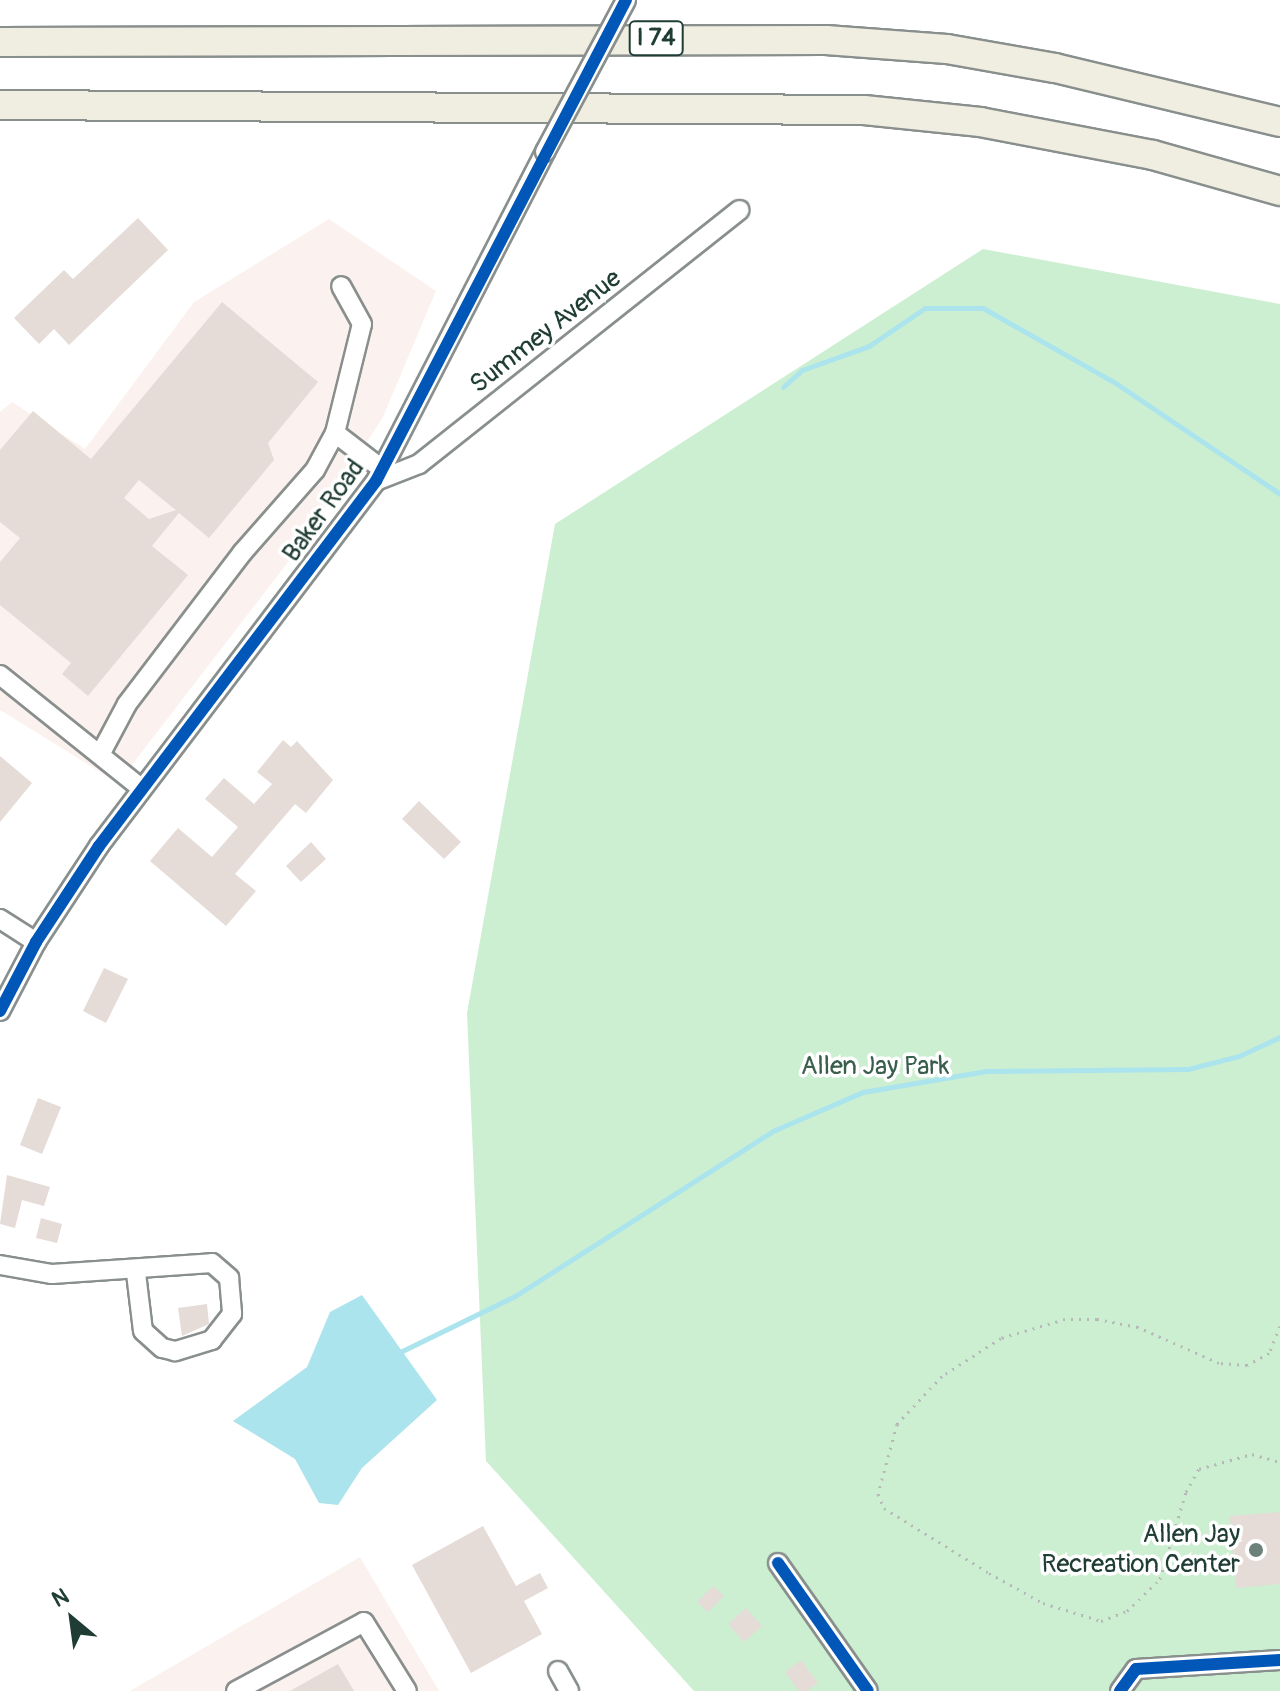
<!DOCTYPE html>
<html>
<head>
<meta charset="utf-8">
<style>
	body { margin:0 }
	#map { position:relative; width:1280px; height:1691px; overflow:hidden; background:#fff; font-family:Pangolin,sans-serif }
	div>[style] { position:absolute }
	.built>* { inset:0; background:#fbf2ef }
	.green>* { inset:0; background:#ccefd1 }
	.water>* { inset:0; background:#ace4ed }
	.stream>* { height:5px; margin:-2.5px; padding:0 2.5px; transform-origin:2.5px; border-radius:2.5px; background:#ace4ed }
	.building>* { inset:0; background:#e5dbd7 }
	.path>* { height:3px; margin-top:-1.5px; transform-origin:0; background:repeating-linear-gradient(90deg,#b6b9b8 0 2px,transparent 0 8px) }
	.roads { filter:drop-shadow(2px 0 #898f8d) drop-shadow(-2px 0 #898f8d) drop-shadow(0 2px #898f8d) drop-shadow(0 -2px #898f8d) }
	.minor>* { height:18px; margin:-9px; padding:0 9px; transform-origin:9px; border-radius:9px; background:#fff }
	.highway>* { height:28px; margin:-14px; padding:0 14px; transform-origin:14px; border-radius:14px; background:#f0ede1 }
	.bridges { filter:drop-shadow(2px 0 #898f8d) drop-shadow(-2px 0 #898f8d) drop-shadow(0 2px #898f8d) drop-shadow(0 -2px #898f8d) }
	.minor-bridge>* { height:18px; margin:-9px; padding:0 9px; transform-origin:9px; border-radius:9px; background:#fff }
	.cycleway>* { height:12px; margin:-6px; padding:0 6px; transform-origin:6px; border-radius:6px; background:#0057b8 }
	.dots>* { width:22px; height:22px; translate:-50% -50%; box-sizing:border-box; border:4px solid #fff; border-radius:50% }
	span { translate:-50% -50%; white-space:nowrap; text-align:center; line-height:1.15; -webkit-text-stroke:7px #fff; paint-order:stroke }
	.shield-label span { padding:2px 6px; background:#fff; border:2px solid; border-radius:6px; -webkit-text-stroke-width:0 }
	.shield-label { font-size:24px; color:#1f3d34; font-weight:700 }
	.street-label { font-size:26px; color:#1f3d34 }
	.park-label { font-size:26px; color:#395e4c }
	.poi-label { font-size:26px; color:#1f3d34 }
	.right { translate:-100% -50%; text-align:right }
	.north { position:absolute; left:32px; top:1579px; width:80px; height:80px; -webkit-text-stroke:6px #fff; paint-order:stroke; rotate:331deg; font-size:22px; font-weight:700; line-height:32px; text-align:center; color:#1f3d34 }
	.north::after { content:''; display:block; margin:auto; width:28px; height:36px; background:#1f3d34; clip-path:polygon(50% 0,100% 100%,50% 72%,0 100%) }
</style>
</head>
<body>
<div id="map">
	<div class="built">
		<div style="clip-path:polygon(329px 219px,436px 291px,383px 417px,299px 548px,118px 783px,0 710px,0 412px,12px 402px,85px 449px,194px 302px)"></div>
		<div style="clip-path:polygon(360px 1557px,439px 1691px,130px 1691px)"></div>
	</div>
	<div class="green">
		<div style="clip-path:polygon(983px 249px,1280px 304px,1280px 1691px,694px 1691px,486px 1461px,467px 1013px,555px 524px)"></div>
	</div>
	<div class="water">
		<div style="clip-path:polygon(362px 1295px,437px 1400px,362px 1468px,338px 1505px,319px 1503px,295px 1459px,233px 1421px,307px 1367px,330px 1312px)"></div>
	</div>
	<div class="stream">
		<div style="left:783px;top:387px;width:25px;rotate:-42deg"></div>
		<div style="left:802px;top:370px;width:71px;rotate:-19.7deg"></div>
		<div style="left:869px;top:346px;width:68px;rotate:-34.2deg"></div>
		<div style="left:925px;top:308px;width:58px"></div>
		<div style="left:983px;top:308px;width:150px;rotate:29.5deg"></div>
		<div style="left:1114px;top:382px;width:200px;rotate:34deg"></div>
		<div style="left:396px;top:1354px;width:132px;rotate:-26deg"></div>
		<div style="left:515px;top:1296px;width:308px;rotate:-32.6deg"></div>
		<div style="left:775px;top:1130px;width:96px;rotate:-23.4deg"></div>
		<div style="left:863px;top:1092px;width:125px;rotate:-9.7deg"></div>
		<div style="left:986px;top:1071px;width:202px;rotate:-0.6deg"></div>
		<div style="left:1188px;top:1069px;width:53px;rotate:-14.3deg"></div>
		<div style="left:1239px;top:1056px;width:45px;rotate:-24.9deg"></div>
	</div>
	<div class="building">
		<div style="clip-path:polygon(138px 218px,168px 250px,69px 345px,54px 329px,39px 344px,14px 318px,64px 270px,73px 279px)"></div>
		<div style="clip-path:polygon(evenodd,222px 302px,318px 382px,268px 443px,274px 460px,209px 538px,179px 513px,152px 546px,188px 575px,88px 696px,62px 674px,71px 663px,0 605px,0 562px,20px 538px,0 522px,0 450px,33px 411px,91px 459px,222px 302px,139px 480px,172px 507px,176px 510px,149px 519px,124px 498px,139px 480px)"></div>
		<div style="clip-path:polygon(283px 740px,291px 747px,297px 741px,333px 780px,306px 813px,295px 804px,235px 874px,256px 891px,226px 926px,150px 861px,178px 828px,212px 857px,238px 827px,205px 799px,224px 778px,254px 804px,272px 784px,257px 772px)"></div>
		<div style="clip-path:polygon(0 756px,32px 783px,0 822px)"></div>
		<div style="clip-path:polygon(419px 801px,461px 842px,444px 859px,402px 819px)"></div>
		<div style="clip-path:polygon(311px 842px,326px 859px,301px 882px,286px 866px)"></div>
		<div style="clip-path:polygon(104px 968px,128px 979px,106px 1023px,83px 1011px)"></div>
		<div style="clip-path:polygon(38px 1098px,61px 1107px,42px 1154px,20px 1145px)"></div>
		<div style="clip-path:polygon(7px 1175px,50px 1187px,44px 1206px,22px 1200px,15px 1228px,0 1224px)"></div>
		<div style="clip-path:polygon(41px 1218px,62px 1224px,57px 1243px,36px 1238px)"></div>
		<div style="clip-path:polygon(207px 1304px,209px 1324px,182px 1336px,178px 1308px)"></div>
		<div style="clip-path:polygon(1280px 1512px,1280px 1584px,1236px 1588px,1229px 1516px)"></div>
		<div style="clip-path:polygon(483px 1526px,516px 1586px,540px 1573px,548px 1588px,524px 1601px,542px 1634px,471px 1673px,412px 1565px)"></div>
		<div style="clip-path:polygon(713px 1586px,724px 1596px,708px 1612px,697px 1602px)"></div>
		<div style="clip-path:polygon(746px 1608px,762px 1626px,744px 1642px,728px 1624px)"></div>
		<div style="clip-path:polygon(801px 1660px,818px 1683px,807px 1691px,799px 1691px,785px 1672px)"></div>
		<div style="clip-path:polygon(338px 1664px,354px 1691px,290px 1691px)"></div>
	</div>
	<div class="path">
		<div style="left:1280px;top:1326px;width:29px;rotate:112deg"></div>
		<div style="left:1269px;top:1353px;width:25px;rotate:151deg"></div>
		<div style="left:1247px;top:1365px;width:28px;rotate:-176deg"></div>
		<div style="left:1219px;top:1363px;width:89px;rotate:-156deg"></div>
		<div style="left:1138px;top:1327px;width:42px;rotate:-169deg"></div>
		<div style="left:1097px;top:1319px;width:32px;rotate:180deg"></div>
		<div style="left:1065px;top:1319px;width:67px;rotate:163.5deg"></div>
		<div style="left:1001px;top:1338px;width:70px;rotate:147.2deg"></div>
		<div style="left:942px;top:1376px;width:66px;rotate:133.2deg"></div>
		<div style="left:897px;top:1424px;width:73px;rotate:105.2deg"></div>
		<div style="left:878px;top:1494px;width:15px;rotate:67deg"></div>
		<div style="left:884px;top:1508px;width:123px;rotate:31.8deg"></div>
		<div style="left:989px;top:1573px;width:62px;rotate:29.1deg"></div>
		<div style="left:1043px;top:1603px;width:61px;rotate:17.2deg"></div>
		<div style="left:1101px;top:1621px;width:28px;rotate:-21deg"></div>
		<div style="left:1127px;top:1611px;width:46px;rotate:-44.1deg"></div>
		<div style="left:1160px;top:1579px;width:91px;rotate:-73.4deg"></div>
		<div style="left:1186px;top:1492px;width:26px;rotate:-61deg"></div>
		<div style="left:1199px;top:1469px;width:55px;rotate:-15.8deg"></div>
		<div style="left:1252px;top:1454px;width:29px;rotate:16deg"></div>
	</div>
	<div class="roads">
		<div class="minor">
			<div style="left:335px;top:433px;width:59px;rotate:37.5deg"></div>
			<div style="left:376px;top:481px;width:46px;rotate:-21.6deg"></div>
			<div style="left:419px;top:464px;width:409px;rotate:-38.4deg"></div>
			<div style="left:0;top:675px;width:181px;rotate:38.7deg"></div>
			<div style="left:102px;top:751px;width:53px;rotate:-62deg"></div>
			<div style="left:127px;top:704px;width:190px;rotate:-52.7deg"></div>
			<div style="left:242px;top:553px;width:111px;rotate:-48.7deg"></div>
			<div style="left:315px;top:470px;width:42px;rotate:-61.6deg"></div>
			<div style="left:335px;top:433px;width:112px;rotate:-76.1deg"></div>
			<div style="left:362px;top:324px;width:43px;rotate:-118.9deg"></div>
			<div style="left:0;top:919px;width:43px;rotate:32.6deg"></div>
			<div style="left:0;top:1011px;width:78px;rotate:-62.4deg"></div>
			<div style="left:36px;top:942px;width:115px;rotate:-56.7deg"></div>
			<div style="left:99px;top:846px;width:458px;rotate:-52.8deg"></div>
			<div style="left:376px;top:481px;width:370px;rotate:-62.8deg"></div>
			<div style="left:0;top:1265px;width:53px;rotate:9.8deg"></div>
			<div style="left:52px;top:1274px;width:160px;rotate:-3.9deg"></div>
			<div style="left:212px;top:1263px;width:23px;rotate:41deg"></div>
			<div style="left:229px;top:1278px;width:36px;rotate:85deg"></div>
			<div style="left:232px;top:1314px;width:33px;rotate:128deg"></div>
			<div style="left:212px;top:1340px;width:39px;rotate:163deg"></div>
			<div style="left:175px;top:1351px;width:13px;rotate:-167deg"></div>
			<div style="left:162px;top:1348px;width:25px;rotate:-138deg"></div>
			<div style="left:143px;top:1331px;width:58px;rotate:-96.9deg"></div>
			<div style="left:778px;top:1563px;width:156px;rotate:54.9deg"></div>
			<div style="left:558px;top:1671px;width:23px;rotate:61deg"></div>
			<div style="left:236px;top:1691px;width:145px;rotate:-28.3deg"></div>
			<div style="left:364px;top:1622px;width:81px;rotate:58.1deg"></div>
			<div style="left:1120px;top:1691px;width:27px;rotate:-54deg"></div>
			<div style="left:1136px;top:1669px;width:144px;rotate:-3.6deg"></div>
		</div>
		<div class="highway">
			<div style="left:0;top:42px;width:826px;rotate:-0.14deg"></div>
			<div style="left:826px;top:40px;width:121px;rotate:4.3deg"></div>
			<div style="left:947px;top:49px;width:110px;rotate:10deg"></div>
			<div style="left:1055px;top:68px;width:231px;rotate:13.5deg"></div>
			<div style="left:0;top:105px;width:864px;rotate:0.33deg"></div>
			<div style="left:864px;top:110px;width:117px;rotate:5.9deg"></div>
			<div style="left:980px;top:122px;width:176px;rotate:10.8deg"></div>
			<div style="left:1153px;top:155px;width:132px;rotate:15.8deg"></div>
		</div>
	</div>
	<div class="bridges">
		<div class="minor-bridge">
			<div style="left:545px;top:152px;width:172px;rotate:-61.9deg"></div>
		</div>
	</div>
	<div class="cycleway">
		<div style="left:0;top:1011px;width:78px;rotate:-62.4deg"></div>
		<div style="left:36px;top:942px;width:115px;rotate:-56.7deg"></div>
		<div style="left:99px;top:846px;width:458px;rotate:-52.8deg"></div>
		<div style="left:376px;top:481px;width:542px;rotate:-62.54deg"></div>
		<div style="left:778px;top:1563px;width:156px;rotate:54.9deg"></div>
		<div style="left:1120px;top:1691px;width:27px;rotate:-54deg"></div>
		<div style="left:1136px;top:1669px;width:144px;rotate:-3.6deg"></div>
	</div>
	<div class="dots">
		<div style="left:1256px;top:1550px;background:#6d817b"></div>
	</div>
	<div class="shield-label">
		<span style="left:656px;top:38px">I 74</span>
	</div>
	<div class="street-label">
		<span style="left:546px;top:332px;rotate:-38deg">Summey Avenue</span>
		<span style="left:324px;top:511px;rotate:-54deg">Baker Road</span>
	</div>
	<div class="park-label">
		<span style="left:875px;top:1067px">Allen Jay Park</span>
	</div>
	<div class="poi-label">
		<span class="right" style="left:1240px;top:1550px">Allen Jay<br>Recreation Center</span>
	</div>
	<div class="north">N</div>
</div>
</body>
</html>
